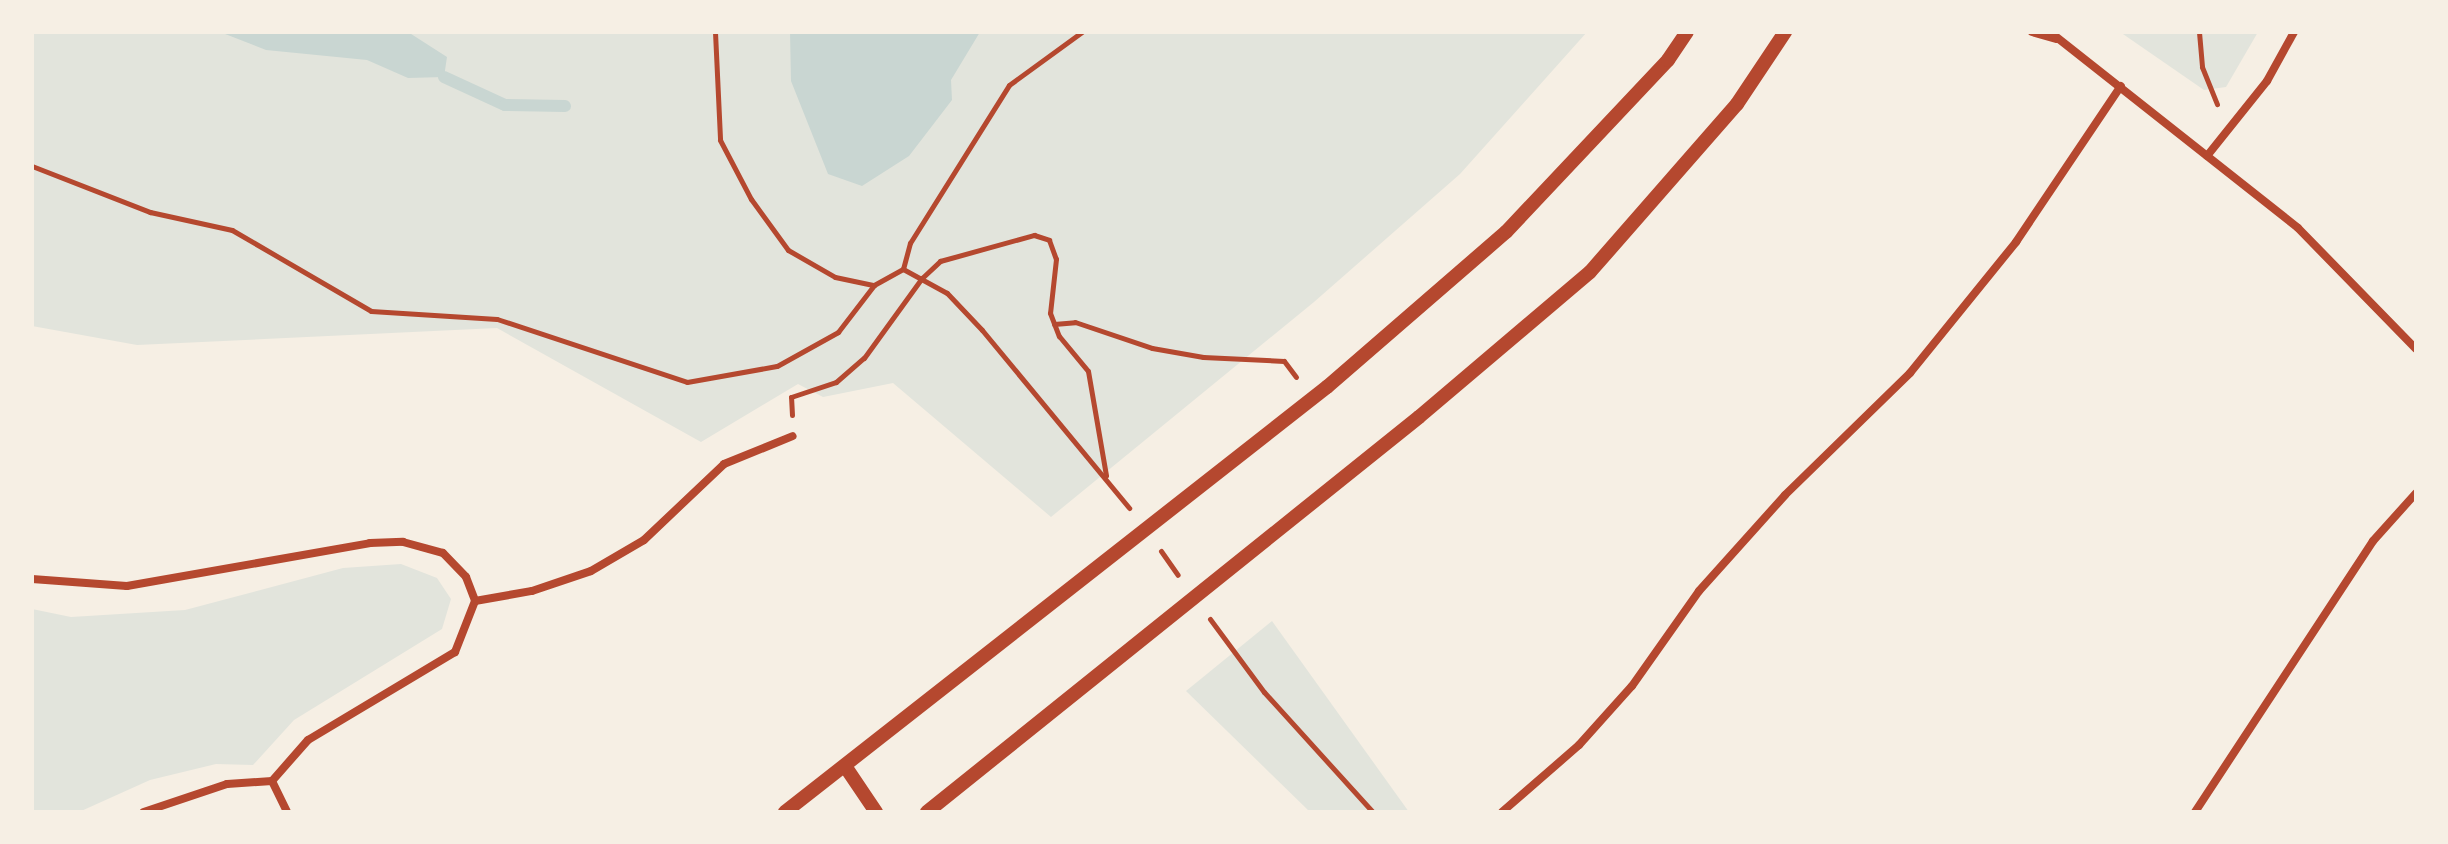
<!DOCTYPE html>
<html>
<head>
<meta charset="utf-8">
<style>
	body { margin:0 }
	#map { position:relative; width:2448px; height:844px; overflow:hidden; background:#f6efe4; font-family:"Work Sans",sans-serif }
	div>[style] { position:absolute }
	.green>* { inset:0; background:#e2e4dc }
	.water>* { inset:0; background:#c9d6d2 }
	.stream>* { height:12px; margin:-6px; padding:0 6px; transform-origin:6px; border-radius:6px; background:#c9d6d2 }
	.path>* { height:5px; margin:-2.5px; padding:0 2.5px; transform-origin:2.5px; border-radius:2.5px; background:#b5482f }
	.minor>* { height:8px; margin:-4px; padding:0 4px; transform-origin:4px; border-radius:4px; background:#b5482f }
	.tertiary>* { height:14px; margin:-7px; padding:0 7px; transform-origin:7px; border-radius:7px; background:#b5482f }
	span { translate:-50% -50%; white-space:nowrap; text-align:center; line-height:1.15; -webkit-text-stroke:6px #f6efe4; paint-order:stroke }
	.frame { position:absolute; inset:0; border:34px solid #f6efe4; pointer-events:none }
</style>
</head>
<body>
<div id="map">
	<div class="green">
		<div style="clip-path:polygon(32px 32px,1587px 32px,1460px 174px,1314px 302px,1051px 517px,893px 383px,823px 397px,798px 384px,701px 442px,497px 328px,137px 345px,32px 326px)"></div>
		<div style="clip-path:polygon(2120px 32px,2258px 32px,2226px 87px,2204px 90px)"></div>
		<div style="clip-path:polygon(401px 564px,437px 578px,451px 599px,442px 629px,294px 720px,253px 765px,216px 764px,150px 780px,79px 812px,32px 812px,32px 609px,71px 617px,185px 610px,343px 568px)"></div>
		<div style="clip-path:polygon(1272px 621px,1409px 812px,1310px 812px,1186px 691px)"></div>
	</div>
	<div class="water">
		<div style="clip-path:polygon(220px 32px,408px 32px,447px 57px,444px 77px,408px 78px,367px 60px,266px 50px)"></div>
		<div style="clip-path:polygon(790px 32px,980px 32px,951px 80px,952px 100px,909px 156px,862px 186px,828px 174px,791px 81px)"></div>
	</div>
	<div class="stream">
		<div style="left:444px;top:77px;width:67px;rotate:24.7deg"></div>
		<div style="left:505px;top:105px;width:60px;rotate:1deg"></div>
	</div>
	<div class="path">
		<div style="left:715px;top:32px;width:108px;rotate:87.3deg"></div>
		<div style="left:720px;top:140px;width:67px;rotate:62.3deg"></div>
		<div style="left:751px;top:199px;width:63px;rotate:54deg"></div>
		<div style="left:788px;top:250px;width:54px;rotate:29.9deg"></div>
		<div style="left:835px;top:277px;width:40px;rotate:12deg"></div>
		<div style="left:2199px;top:32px;width:35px;rotate:85deg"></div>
		<div style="left:2202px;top:67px;width:40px;rotate:68deg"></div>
		<div style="left:32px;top:166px;width:127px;rotate:21.3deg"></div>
		<div style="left:150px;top:212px;width:84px;rotate:12.4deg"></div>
		<div style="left:232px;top:230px;width:161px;rotate:30.2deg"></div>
		<div style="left:371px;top:311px;width:126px;rotate:3.6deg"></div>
		<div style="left:497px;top:319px;width:200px;rotate:18.3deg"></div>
		<div style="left:687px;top:382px;width:91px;rotate:-10.1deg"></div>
		<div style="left:777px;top:366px;width:70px;rotate:-29.1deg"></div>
		<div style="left:838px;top:332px;width:59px;rotate:-52.5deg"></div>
		<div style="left:874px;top:285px;width:33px;rotate:-29deg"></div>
		<div style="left:903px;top:269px;width:27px;rotate:-75deg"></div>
		<div style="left:910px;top:243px;width:186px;rotate:-57.9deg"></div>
		<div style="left:1009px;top:85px;width:90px;rotate:-36deg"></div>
		<div style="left:903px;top:269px;width:50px;rotate:28.6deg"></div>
		<div style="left:947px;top:293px;width:51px;rotate:46.6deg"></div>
		<div style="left:982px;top:330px;width:231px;rotate:50.4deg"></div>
		<div style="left:1054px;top:324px;width:21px;rotate:-5deg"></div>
		<div style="left:1075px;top:322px;width:81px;rotate:18.7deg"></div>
		<div style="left:1152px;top:348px;width:52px;rotate:10deg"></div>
		<div style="left:1203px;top:357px;width:81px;rotate:2.8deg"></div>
		<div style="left:1284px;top:361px;width:20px;rotate:53deg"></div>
		<div style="left:792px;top:415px;width:18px;rotate:-93deg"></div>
		<div style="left:791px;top:397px;width:47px;rotate:-18.4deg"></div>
		<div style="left:836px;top:382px;width:37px;rotate:-41deg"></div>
		<div style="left:864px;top:358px;width:99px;rotate:-54.1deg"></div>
		<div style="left:922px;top:278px;width:25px;rotate:-43deg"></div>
		<div style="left:940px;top:261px;width:98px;rotate:-15.5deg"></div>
		<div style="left:1034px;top:235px;width:16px;rotate:18deg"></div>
		<div style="left:1049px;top:240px;width:20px;rotate:70deg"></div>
		<div style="left:1056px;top:259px;width:54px;rotate:96.3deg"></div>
		<div style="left:1050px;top:313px;width:25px;rotate:69deg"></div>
		<div style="left:1059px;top:336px;width:45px;rotate:50.4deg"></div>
		<div style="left:1088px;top:371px;width:106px;rotate:80.2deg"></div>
		<div style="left:1161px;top:551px;width:29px;rotate:55deg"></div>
		<div style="left:1210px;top:619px;width:91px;rotate:53.5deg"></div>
		<div style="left:1264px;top:692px;width:162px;rotate:47.8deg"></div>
	</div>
	<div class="minor">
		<div style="left:2032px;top:32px;width:25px;rotate:16deg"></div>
		<div style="left:2050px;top:32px;width:316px;rotate:38.3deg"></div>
		<div style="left:2298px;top:228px;width:169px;rotate:45.7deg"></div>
		<div style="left:2207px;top:156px;width:96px;rotate:-51.3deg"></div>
		<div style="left:2267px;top:81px;width:56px;rotate:-61.1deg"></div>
		<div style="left:32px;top:579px;width:95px;rotate:4.2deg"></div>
		<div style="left:127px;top:586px;width:247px;rotate:-10deg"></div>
		<div style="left:370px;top:543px;width:33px;rotate:-2deg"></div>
		<div style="left:403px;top:542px;width:41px;rotate:15.4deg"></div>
		<div style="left:443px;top:553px;width:33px;rotate:46deg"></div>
		<div style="left:466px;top:577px;width:26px;rotate:69deg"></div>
		<div style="left:475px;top:601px;width:55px;rotate:111.4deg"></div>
		<div style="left:455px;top:652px;width:171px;rotate:149.1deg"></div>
		<div style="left:308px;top:740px;width:55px;rotate:131.3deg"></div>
		<div style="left:272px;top:781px;width:45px;rotate:176.2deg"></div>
		<div style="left:227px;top:784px;width:88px;rotate:161.4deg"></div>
		<div style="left:475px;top:601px;width:58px;rotate:-10deg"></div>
		<div style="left:532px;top:591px;width:62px;rotate:-18.7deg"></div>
		<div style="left:591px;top:571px;width:61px;rotate:-30.3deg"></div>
		<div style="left:644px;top:540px;width:110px;rotate:-43.5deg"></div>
		<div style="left:724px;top:464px;width:74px;rotate:-22.1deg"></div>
		<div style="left:272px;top:781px;width:34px;rotate:64deg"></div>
		<div style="left:1502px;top:812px;width:102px;rotate:-41deg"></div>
		<div style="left:1579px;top:745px;width:79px;rotate:-48.1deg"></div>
		<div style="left:1632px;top:686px;width:116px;rotate:-54.8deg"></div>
		<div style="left:1699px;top:591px;width:129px;rotate:-48.1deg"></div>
		<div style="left:1785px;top:495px;width:175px;rotate:-44.3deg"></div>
		<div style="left:1910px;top:373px;width:169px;rotate:-51deg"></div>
		<div style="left:2016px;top:242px;width:188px;rotate:-56.1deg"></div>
		<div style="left:2195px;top:812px;width:324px;rotate:-56.7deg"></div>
		<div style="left:2373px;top:541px;width:64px;rotate:-48.1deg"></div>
	</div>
	<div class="tertiary">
		<div style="left:847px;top:769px;width:52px;rotate:56deg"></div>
		<div style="left:785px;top:812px;width:689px;rotate:-38.1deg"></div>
		<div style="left:1327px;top:387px;width:237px;rotate:-40.9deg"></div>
		<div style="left:1506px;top:232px;width:236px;rotate:-46.7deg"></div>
		<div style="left:1668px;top:60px;width:34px;rotate:-56deg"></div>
		<div style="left:927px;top:812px;width:631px;rotate:-38.76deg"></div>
		<div style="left:1419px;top:417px;width:224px;rotate:-40.3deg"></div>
		<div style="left:1590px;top:272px;width:223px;rotate:-48.8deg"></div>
		<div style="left:1737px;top:104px;width:87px;rotate:-56.3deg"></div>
	</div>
	<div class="frame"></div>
</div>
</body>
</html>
